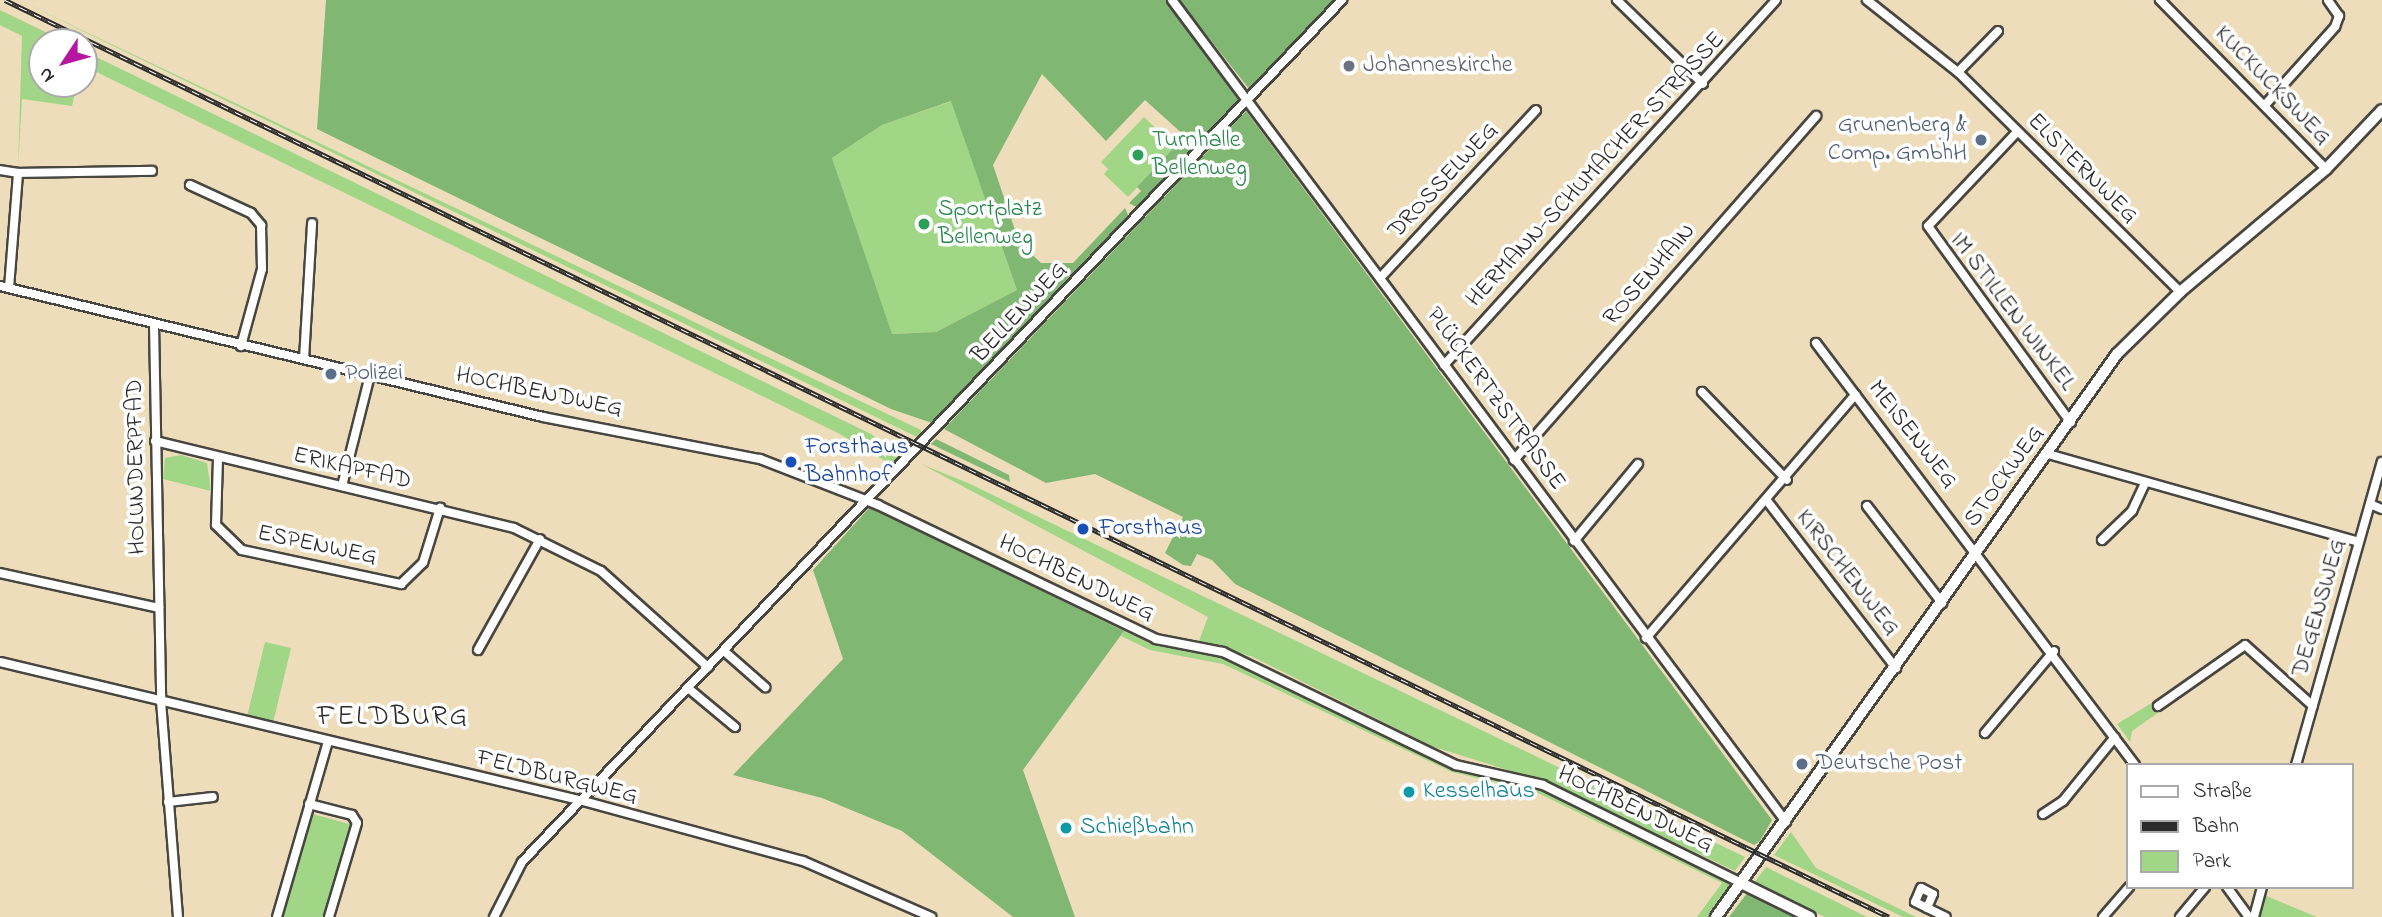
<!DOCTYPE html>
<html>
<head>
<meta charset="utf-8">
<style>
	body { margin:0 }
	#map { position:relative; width:2382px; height:917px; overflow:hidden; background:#edddba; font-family:"Indie Flower",sans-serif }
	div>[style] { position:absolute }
	.green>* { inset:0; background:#a1d686 }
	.forest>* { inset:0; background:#80b773 }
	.roads { filter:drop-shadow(2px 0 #484640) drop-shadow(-2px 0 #484640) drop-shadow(0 2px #484640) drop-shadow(0 -2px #484640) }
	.minor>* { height:8px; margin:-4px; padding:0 4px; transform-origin:4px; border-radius:4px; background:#fff }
	.tertiary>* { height:10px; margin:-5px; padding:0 5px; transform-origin:5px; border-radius:5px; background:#fff }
	.rail>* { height:5px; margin-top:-2.5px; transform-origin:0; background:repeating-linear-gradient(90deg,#fff 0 8px,#2b2b2b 0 16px); box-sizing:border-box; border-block:2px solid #2b2b2b }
	.dots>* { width:19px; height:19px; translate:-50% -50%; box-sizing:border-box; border:4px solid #fff; border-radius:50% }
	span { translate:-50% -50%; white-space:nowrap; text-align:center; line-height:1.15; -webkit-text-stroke:7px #fff; paint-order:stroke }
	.worship-label { font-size:24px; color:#5b616d }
	.left { translate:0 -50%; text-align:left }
	.street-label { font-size:24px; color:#2b2b2b }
	.service-label { font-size:24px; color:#4e5e75 }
	.right { translate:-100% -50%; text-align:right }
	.leisure-label { font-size:24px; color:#27864d }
	.transit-label { font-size:24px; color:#164399 }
	.culture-label { font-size:24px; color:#0d838f }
	.quarter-label { font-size:28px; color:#2b2b2b; letter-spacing:2px }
	.legend { position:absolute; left:2126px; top:763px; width:228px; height:126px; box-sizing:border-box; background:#fff; border:2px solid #aaa; margin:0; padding:9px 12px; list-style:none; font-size:21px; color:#2b2b2b }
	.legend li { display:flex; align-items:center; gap:14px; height:35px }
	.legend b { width:35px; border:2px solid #aaa }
	.north { position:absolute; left:28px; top:28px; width:70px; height:70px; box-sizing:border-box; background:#fff; border:2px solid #aaa; border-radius:50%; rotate:234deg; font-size:19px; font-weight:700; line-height:28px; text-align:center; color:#2b2b2b }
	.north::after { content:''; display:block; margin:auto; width:24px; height:32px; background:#b5179e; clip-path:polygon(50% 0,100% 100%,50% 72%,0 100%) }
</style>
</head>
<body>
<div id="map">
	<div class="green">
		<div style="clip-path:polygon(19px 0,921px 430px,921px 436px,919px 438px)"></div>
		<div style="clip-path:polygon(0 10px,66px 42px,42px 42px,42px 84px,77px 84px,72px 106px,22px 99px,18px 167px,22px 36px,0 25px)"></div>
		<div style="clip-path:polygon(84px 51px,871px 434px,902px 457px,894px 466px,838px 433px,84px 66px)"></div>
		<div style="clip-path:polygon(952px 101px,1017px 290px,936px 332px,891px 334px,832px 158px,882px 125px)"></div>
		<div style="clip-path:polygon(1144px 117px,1175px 147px,1128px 197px,1104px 174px,1108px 169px,1101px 162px)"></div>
		<div style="clip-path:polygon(181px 455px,207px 463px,211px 491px,163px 479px,165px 458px)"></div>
		<div style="clip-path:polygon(921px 464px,968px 483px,1745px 857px,1735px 871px,1546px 782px,1431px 746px,1253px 657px,1199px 641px,1208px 617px)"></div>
		<div style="clip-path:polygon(1124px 631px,1151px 644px,1225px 658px,1455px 770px,1538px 789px,1729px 883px,1728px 891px,1710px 917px,1697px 917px,1722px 883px,1536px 792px,1452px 772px,1223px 664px,1150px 650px,1121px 636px)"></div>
		<div style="clip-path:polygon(265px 642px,291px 648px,273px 723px,247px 717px)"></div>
		<div style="clip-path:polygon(2155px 701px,2162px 710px,2132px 731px,2130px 742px,2117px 724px)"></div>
		<div style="clip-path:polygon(309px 813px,353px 825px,325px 917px,281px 917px)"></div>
		<div style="clip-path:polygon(1791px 832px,1816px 868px,1916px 917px,1903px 917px,1774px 855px)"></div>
		<div style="clip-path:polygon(1766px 867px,1867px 917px,1825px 917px,1754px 883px)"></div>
		<div style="clip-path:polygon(2264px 895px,2317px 917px,2258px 917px)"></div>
	</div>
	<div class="forest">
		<div style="clip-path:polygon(evenodd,326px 0,1167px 0,1239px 101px,1138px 208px,1129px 203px,1141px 191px,1137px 187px,1185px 136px,1145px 100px,1106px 141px,1042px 74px,993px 165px,1019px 242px,1041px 263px,1073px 263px,1125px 208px,1129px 217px,935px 424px,891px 409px,317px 129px,326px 0,951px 101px,1017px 290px,936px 332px,892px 334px,832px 158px,882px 125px,951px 101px)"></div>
		<div style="clip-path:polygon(1179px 0,1338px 0,1250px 90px)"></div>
		<div style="clip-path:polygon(1246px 111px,1772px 820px,1760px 841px,1754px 845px,1235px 584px,1212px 560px,1197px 554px,1191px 566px,1183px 565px,1165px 553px,1183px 517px,1095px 474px,1046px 483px,944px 429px)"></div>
		<div style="clip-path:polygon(936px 439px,1009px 475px,1010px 482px,931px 444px)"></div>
		<div style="clip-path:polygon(870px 507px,1124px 631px,1023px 770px,1075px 917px,1013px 917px,902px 831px,822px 798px,733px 775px,843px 659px,813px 570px)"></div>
		<div style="clip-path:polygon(1748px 892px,1800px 917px,1729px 917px)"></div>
	</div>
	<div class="roads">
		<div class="minor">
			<div style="left:1172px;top:0;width:1026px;rotate:53.24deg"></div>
			<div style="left:1617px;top:0;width:120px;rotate:44.3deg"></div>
			<div style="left:1867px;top:0;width:116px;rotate:38.4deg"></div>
			<div style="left:1958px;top:72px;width:313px;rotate:44.7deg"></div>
			<div style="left:2160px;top:0;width:237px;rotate:45.5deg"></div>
			<div style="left:1958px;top:72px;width:57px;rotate:-45.7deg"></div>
			<div style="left:2265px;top:105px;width:105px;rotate:-48.1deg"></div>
			<div style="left:2335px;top:27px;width:12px;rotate:-70deg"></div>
			<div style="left:2339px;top:16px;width:19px;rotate:-125deg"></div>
			<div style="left:2017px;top:132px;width:129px;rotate:133.4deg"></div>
			<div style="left:1928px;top:226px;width:243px;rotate:54deg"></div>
			<div style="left:0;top:170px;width:18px;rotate:9deg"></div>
			<div style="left:190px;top:185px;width:67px;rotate:24.7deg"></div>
			<div style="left:251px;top:213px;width:16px;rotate:50deg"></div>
			<div style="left:261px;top:225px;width:44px;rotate:88.7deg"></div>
			<div style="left:262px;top:269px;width:80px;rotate:105.3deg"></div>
			<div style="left:1380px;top:278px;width:229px;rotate:-47.1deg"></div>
			<div style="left:0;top:286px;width:559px;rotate:13.56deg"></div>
			<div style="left:543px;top:417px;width:221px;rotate:11deg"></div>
			<div style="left:760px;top:459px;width:127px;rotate:21.3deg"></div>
			<div style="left:878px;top:505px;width:309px;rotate:25.7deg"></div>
			<div style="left:1156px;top:639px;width:68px;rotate:11deg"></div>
			<div style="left:1223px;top:652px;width:259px;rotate:25.9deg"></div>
			<div style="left:1456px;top:765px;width:89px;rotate:12.9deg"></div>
			<div style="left:1543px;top:785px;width:221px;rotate:26.3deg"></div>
			<div style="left:9px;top:288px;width:115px;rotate:-85.5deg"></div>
			<div style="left:18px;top:173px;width:134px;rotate:-0.9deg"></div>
			<div style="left:154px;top:324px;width:377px;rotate:88.9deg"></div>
			<div style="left:161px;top:701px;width:217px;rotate:85.5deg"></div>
			<div style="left:1816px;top:343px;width:529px;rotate:52.91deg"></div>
			<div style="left:304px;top:359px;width:136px;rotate:-86.6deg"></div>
			<div style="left:1444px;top:365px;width:493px;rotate:-47.7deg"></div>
			<div style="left:1702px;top:392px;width:122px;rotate:46deg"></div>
			<div style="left:155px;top:441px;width:369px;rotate:13.6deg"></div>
			<div style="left:514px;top:528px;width:97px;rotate:26.3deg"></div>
			<div style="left:601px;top:571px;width:144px;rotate:41.9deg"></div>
			<div style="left:2048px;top:454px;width:322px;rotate:15.8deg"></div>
			<div style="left:218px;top:458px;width:67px;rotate:91.7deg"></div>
			<div style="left:216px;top:525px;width:36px;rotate:44deg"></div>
			<div style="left:242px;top:550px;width:163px;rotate:12.1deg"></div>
			<div style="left:401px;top:584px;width:30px;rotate:-44deg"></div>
			<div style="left:423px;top:563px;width:58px;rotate:-72.8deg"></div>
			<div style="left:1514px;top:460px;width:458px;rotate:-48.7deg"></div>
			<div style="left:342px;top:486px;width:114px;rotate:-75.8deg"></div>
			<div style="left:1768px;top:502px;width:210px;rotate:52.4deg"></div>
			<div style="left:2370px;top:504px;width:13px;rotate:23deg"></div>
			<div style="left:1867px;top:506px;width:123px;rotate:52.3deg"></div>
			<div style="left:2102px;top:540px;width:42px;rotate:-44deg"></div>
			<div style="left:2132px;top:511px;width:31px;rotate:-65deg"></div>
			<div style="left:1574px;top:541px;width:100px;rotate:-50.3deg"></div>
			<div style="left:0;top:573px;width:163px;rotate:12.4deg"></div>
			<div style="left:1646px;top:638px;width:321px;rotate:-49.3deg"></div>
			<div style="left:478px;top:650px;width:127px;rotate:-60.8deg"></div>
			<div style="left:724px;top:651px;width:55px;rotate:41.3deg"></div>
			<div style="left:0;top:662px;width:599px;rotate:13.41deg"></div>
			<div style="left:583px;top:801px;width:228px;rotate:15.3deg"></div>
			<div style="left:803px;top:861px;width:140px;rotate:23.6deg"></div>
			<div style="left:688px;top:688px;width:61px;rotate:39.7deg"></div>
			<div style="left:2158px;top:706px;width:106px;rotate:-35deg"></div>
			<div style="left:2245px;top:645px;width:91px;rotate:41.9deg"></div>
			<div style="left:1985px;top:733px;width:107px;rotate:-49.9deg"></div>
			<div style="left:2296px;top:765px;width:315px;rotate:-74.2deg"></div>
			<div style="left:168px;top:802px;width:45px;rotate:-6.3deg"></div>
			<div style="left:309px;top:804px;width:44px;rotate:14.3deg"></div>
			<div style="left:352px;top:815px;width:9px;rotate:58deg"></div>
			<div style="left:357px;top:823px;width:98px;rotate:106.6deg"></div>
			<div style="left:2043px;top:814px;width:24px;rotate:-33deg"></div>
			<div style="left:2063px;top:801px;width:82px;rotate:-50.9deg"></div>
			<div style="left:2227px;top:887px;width:37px;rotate:54deg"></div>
			<div style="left:1927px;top:908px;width:15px;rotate:-67deg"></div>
			<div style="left:1933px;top:894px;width:13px;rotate:-153deg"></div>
			<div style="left:1921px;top:888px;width:15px;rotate:113deg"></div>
			<div style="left:1915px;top:902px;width:34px;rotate:26deg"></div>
			<div style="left:277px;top:917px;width:182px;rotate:-73.8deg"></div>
			<div style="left:494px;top:917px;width:62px;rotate:-63deg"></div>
			<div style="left:522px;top:862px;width:1190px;rotate:-46.43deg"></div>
			<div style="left:2103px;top:917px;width:40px;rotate:-49deg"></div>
			<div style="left:2180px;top:917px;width:39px;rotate:-50deg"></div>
			<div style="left:2254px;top:917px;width:31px;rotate:-75deg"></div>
		</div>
		<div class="tertiary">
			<div style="left:1741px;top:883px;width:77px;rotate:26.2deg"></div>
			<div style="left:1716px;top:917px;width:691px;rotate:-54.54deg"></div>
			<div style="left:2117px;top:354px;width:88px;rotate:-44.5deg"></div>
			<div style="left:2180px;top:292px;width:191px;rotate:-40.1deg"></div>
			<div style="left:2326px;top:169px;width:81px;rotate:-46.5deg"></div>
		</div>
	</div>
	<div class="rail">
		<div style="left:5px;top:0;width:2095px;rotate:25.95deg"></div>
	</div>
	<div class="dots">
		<div style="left:1349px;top:66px;background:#6b7280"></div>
		<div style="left:1981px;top:140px;background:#5c6f8a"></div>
		<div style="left:1138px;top:155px;background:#2e9e5b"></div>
		<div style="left:924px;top:224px;background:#2e9e5b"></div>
		<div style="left:331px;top:374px;background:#5c6f8a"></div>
		<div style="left:791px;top:462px;background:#1a4fb4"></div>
		<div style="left:1083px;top:529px;background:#1a4fb4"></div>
		<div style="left:1802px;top:764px;background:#5c6f8a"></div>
		<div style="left:1409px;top:792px;background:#0f9aa8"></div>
		<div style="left:1066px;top:828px;background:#0f9aa8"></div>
	</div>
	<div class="worship-label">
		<span class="left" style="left:1363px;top:66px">Johanneskirche</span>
	</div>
	<div class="street-label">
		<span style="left:2272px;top:86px;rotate:46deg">KUCKUCKSWEG</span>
		<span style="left:2082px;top:169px;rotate:45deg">ELSTERNWEG</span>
		<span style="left:1596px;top:170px;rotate:-47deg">HERMANN-SCHUMACHER-STRASSE</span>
		<span style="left:1444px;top:181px;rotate:-47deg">DROSSELWEG</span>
		<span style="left:1650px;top:275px;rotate:-49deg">ROSENHAIN</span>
		<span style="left:2012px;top:312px;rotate:53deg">IM STILLEN WINKEL</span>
		<span style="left:1020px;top:313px;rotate:-47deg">BELLENWEG</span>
		<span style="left:539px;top:393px;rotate:12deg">HOCHBENDWEG</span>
		<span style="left:1495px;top:399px;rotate:54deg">PLÜCKERTZSTRASSE</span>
		<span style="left:1912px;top:435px;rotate:52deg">MEISENWEG</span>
		<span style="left:137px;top:467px;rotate:-91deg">HOLUNDERPFAD</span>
		<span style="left:352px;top:469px;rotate:13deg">ERIKAPFAD</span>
		<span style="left:2005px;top:477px;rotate:-54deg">STOCKWEG</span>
		<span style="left:317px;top:546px;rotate:12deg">ESPENWEG</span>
		<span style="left:1847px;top:573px;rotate:52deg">KIRSCHENWEG</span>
		<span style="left:1076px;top:579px;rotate:26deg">HOCHBENDWEG</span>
		<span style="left:2320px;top:608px;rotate:-74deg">DEGENSWEG</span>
		<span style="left:557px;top:778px;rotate:14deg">FELDBURGWEG</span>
		<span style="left:1635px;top:810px;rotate:26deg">HOCHBENDWEG</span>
	</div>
	<div class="service-label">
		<span class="right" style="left:1967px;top:140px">Grunenberg &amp;<br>Comp. GmbhH</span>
		<span class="left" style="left:345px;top:374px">Polizei</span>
		<span class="left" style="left:1816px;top:764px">Deutsche Post</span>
	</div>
	<div class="leisure-label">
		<span class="left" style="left:1152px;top:155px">Turnhalle<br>Bellenweg</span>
		<span class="left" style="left:938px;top:224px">Sportplatz<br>Bellenweg</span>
	</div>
	<div class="transit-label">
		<span class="left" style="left:805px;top:462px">Forsthaus<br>Bahnhof</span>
		<span class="left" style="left:1099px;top:529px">Forsthaus</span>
	</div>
	<div class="culture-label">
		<span class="left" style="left:1423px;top:792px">Kesselhaus</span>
		<span class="left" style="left:1080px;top:828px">Schießbahn</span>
	</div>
	<div class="quarter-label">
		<span style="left:393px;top:718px">FELDBURG</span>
	</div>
	<ul class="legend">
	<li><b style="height:9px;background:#fff"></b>Straße</li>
	<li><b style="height:9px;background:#2b2b2b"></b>Bahn</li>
	<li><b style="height:19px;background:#a1d686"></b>Park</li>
	</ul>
	<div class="north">N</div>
</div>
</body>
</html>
